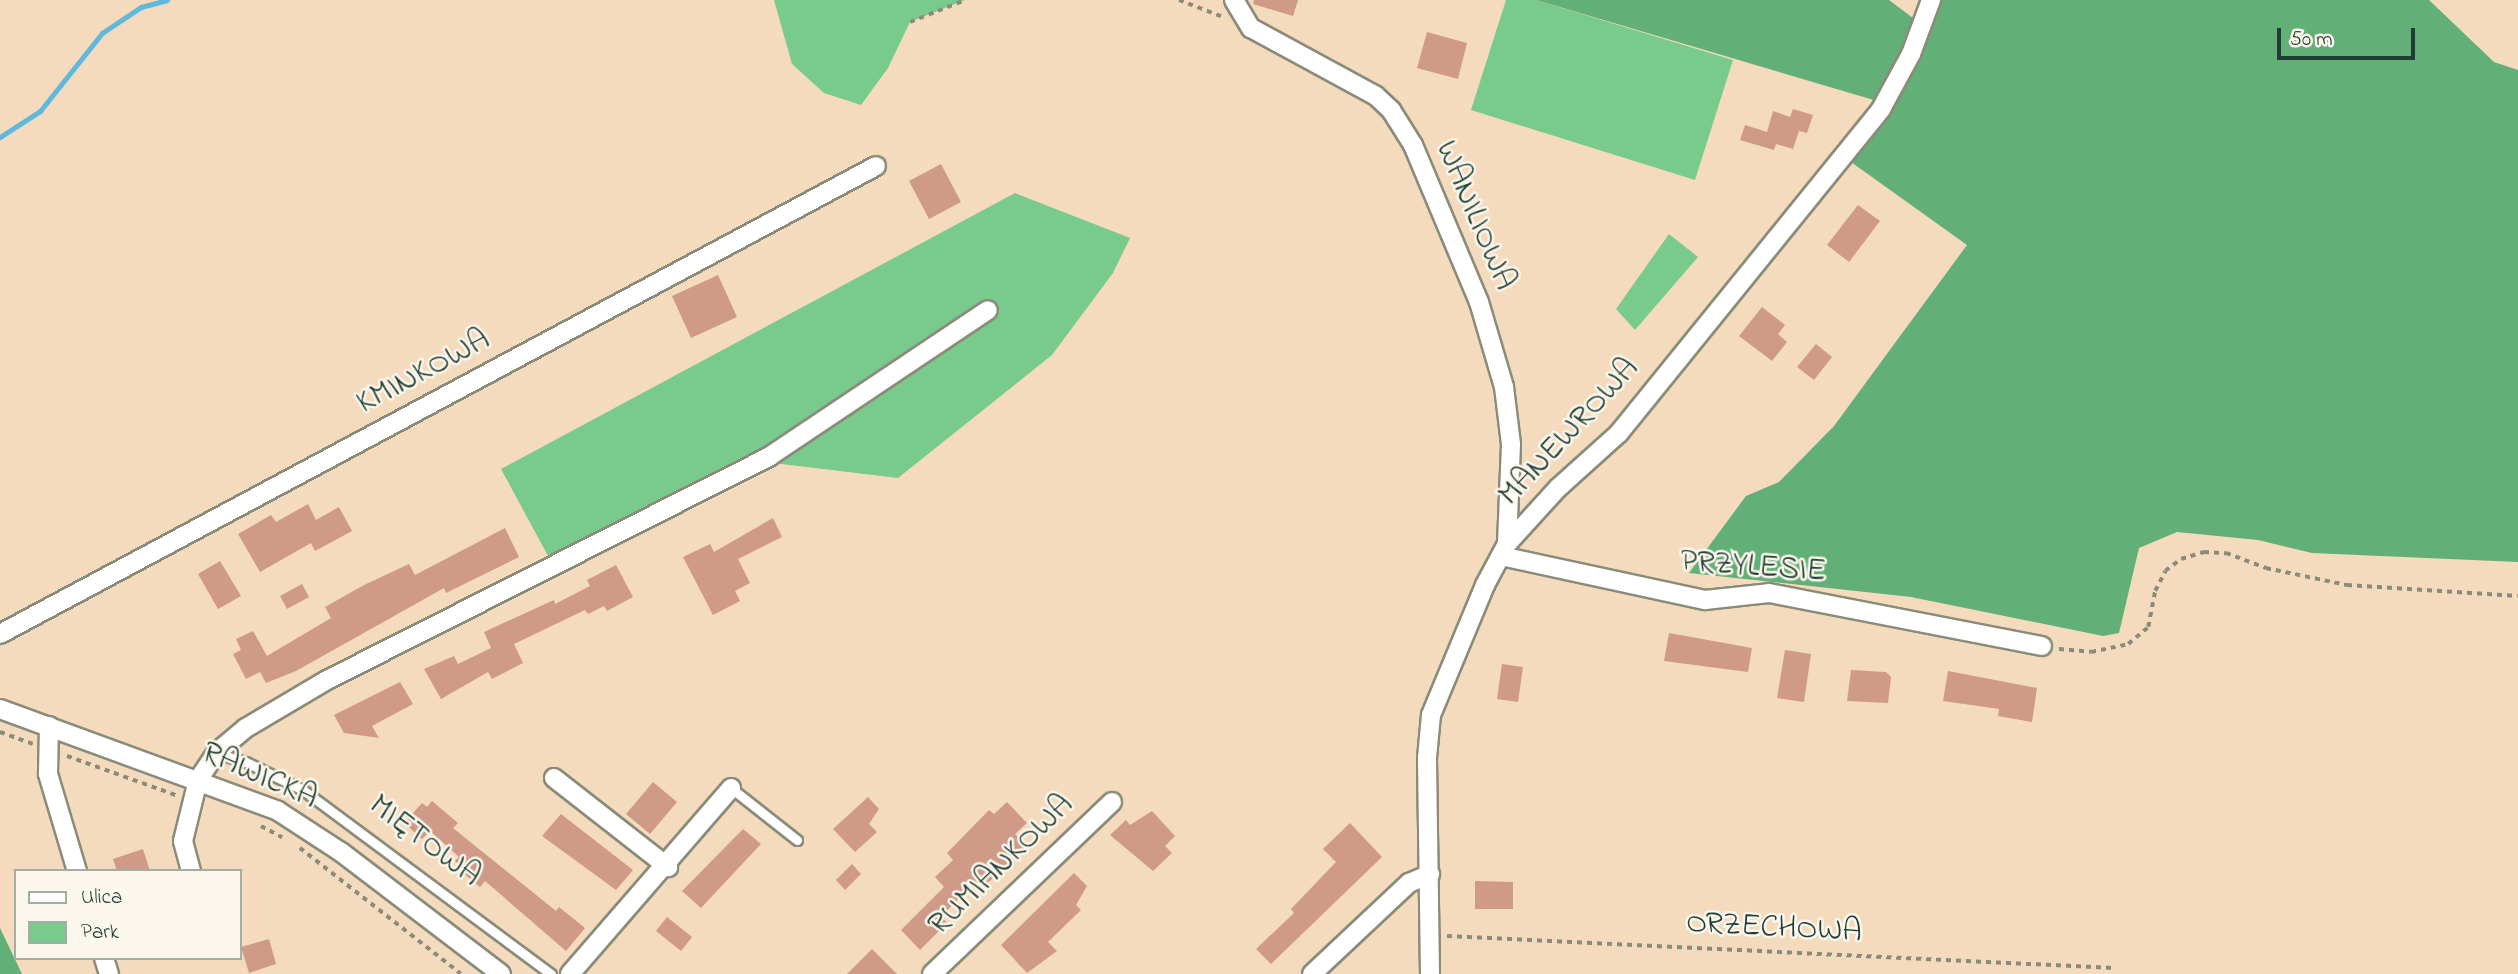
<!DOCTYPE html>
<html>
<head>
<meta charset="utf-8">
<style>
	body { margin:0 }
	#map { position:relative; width:2518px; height:974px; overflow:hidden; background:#f4dbbe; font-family:"Indie Flower",sans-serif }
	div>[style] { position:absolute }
	.green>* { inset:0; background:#79cb8d }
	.forest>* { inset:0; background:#62af78 }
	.stream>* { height:5px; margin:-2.5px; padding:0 2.5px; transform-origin:2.5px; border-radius:2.5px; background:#60b8dd }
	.building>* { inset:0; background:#cf9a88 }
	.path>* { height:3.5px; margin-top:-1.75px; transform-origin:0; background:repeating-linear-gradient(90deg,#8a8c79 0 5px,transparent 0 10px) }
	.roads { filter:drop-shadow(2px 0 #8a8c79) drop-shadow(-2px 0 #8a8c79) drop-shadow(0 2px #8a8c79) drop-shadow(0 -2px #8a8c79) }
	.lane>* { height:9px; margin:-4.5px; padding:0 4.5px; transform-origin:4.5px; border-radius:4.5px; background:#fff }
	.street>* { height:18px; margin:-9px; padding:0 9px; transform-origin:9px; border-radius:9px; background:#fff }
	span { translate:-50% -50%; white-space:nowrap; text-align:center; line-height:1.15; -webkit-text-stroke:5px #fbf7ec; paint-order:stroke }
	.street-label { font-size:32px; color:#1f3d34 }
	.legend { position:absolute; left:14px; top:869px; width:228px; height:91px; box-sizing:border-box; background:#fbf7ec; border:2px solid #a3ada2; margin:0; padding:9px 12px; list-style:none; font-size:21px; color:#1f3d34 }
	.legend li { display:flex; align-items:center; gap:14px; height:35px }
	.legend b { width:35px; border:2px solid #a3ada2 }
	.scale { position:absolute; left:2277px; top:28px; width:138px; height:32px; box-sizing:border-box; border:4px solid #1f3d34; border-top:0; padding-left:9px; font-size:21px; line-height:24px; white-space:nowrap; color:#1f3d34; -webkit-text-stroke:5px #fbf7ec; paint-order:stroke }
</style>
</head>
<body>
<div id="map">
	<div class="green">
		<div style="clip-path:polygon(774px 0,965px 0,910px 22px,888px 68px,861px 105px,824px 93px,792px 64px)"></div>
		<div style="clip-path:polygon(1506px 0,1536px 0,1733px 60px,1695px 180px,1471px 110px)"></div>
		<div style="clip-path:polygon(1015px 193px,1130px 238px,1113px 273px,1052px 355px,898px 478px,773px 463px,553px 565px,501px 469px)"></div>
		<div style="clip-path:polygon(1669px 234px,1698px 257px,1635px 330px,1616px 309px)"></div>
	</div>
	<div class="forest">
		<div style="clip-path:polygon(1536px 0,1889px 0,1921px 24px,1936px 0,2429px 0,2494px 62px,2518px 70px,2518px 562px,2312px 553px,2258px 540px,2177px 532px,2139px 548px,2119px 633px,2103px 636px,1911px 597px,1689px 573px,1746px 496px,1779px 482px,1834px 426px,1967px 245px,1851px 162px,1894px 106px)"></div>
		<div style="clip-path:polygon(0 928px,22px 974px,0 974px)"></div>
	</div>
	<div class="stream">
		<div style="left:0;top:137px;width:48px;rotate:-33deg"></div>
		<div style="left:40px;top:111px;width:100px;rotate:-51.5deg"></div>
		<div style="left:102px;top:33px;width:47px;rotate:-33.7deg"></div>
		<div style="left:141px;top:7px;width:27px;rotate:-15deg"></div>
	</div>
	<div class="building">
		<div style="clip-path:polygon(1254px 0,1298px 0,1293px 16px,1253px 4px)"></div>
		<div style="clip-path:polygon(1427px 32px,1467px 43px,1458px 79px,1417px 68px)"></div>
		<div style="clip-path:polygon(1793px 109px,1813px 115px,1807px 133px,1799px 131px,1793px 149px,1776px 144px,1774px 150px,1740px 140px,1745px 125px,1767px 132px,1773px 111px,1790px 117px)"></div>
		<div style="clip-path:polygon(941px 164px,961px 202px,929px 219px,909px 181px)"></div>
		<div style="clip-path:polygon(1858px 205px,1880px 221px,1849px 262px,1827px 245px)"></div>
		<div style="clip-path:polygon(718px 275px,737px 317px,691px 338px,672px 296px)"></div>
		<div style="clip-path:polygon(1762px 307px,1785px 325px,1778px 334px,1787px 342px,1772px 361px,1739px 336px)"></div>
		<div style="clip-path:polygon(1816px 344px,1832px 357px,1814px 380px,1797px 367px)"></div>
		<div style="clip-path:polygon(308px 504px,316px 520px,339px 507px,352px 531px,315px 551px,311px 543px,260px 572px,238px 534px,271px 515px,276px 522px)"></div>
		<div style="clip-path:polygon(773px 518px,782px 537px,738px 559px,750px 583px,735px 591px,740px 601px,713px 615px,683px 557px,710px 544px,714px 552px)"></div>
		<div style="clip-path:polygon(505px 528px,519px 557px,446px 593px,444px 588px,296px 671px,266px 683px,260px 672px,246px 679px,233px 654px,241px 650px,236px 639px,253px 631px,267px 656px,331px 618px,325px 607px,364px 585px,409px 564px,415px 575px)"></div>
		<div style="clip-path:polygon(220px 561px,241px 596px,218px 609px,198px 574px)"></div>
		<div style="clip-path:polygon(616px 565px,633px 597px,607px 611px,604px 606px,588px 614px,585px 610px,514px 644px,523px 663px,492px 679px,488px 672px,441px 699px,424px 669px,454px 656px,458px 664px,491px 648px,484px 632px,554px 600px,555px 604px,590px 586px,587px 580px)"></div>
		<div style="clip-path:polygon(302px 584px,309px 597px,287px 609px,280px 596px)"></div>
		<div style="clip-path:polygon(1669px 633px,1752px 648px,1748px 672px,1664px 661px)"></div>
		<div style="clip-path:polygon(1785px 650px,1811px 654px,1804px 702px,1777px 698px)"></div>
		<div style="clip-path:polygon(1502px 664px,1523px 667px,1518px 702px,1497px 699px)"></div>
		<div style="clip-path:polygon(1851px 670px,1886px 672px,1891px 677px,1888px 703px,1847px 701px)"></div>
		<div style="clip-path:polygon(1948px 671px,2037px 688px,2032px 722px,1998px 716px,1999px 709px,1943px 701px)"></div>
		<div style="clip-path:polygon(400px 682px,413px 704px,372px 726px,379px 738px,344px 733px,334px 715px)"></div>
		<div style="clip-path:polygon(653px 782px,677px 802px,650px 834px,626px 814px)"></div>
		<div style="clip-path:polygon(868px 797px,879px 809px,869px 824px,877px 832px,855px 852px,833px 829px)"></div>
		<div style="clip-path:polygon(432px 801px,458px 823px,453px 828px,556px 911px,559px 907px,585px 928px,566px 951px,485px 881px,480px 887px,463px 873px,465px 870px,455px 861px,459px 857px,430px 831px,422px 839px,404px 823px,422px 803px,427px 807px)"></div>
		<div style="clip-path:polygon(1007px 802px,1027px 823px,1015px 834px,1027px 847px,981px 889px,975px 883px,941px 916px,947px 923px,920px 950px,901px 930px,944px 887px,935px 877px,953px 860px,947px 853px,989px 810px,994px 814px)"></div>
		<div style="clip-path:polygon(1152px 811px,1175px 836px,1165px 846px,1172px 853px,1153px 871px,1110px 835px,1126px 820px,1130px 825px)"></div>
		<div style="clip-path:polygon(561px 814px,633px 870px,616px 890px,542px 836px)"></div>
		<div style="clip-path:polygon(1350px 823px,1382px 857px,1271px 964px,1256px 949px,1294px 913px,1291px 909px,1336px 862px,1323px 849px)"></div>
		<div style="clip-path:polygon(743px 829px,761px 844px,701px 908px,682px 891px)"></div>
		<div style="clip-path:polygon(143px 849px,150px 871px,117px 871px,113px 859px)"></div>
		<div style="clip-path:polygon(852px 864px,861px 874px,845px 890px,836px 880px)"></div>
		<div style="clip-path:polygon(1074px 873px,1087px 886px,1076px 905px,1081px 910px,1048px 942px,1057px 951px,1027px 973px,1001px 945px)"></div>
		<div style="clip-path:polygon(1475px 881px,1513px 882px,1513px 909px,1475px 909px)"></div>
		<div style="clip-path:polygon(667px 917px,692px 937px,681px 951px,656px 931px)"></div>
		<div style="clip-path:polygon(269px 939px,276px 964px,249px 973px,241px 947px)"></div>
		<div style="clip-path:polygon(872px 949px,897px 974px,847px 974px)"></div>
	</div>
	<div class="path">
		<div style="left:1179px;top:0;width:47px;rotate:21.1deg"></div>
		<div style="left:910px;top:22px;width:59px;rotate:-21.8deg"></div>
		<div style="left:2059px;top:649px;width:32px;rotate:5deg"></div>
		<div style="left:2091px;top:652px;width:38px;rotate:-12deg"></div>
		<div style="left:2128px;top:644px;width:26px;rotate:-40deg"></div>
		<div style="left:2148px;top:627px;width:37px;rotate:-79deg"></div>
		<div style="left:2155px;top:591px;width:22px;rotate:-63deg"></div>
		<div style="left:2165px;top:571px;width:20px;rotate:-37deg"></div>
		<div style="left:2181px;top:559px;width:24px;rotate:-17deg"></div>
		<div style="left:2204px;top:552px;width:22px;rotate:3deg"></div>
		<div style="left:2226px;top:553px;width:43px;rotate:20.6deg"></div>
		<div style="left:2266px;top:568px;width:83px;rotate:11.9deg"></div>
		<div style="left:2347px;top:585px;width:171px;rotate:3.7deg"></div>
		<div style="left:0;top:732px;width:35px;rotate:20deg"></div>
		<div style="left:67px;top:756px;width:118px;rotate:19.8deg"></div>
		<div style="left:261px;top:826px;width:24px;rotate:28deg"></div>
		<div style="left:300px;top:848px;width:204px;rotate:38deg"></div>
		<div style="left:1447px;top:936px;width:668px;rotate:2.75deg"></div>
	</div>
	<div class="roads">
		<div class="lane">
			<div style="left:216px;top:753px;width:31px;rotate:17deg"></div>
			<div style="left:246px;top:762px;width:64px;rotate:26.2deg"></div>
			<div style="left:303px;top:790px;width:309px;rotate:36.6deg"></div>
			<div style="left:731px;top:788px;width:84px;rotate:38.2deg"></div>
		</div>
		<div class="street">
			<div style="left:1234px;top:0;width:33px;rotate:59deg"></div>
			<div style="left:1251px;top:28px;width:142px;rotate:28.5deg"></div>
			<div style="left:1376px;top:96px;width:21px;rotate:43deg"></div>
			<div style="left:1391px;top:110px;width:41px;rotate:57.8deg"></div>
			<div style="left:1413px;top:145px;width:170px;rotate:67.2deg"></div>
			<div style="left:1479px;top:302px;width:89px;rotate:73.6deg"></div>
			<div style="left:1504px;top:387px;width:57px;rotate:83deg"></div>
			<div style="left:1511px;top:444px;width:100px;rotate:92.3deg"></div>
			<div style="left:1501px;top:556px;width:209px;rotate:12.2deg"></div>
			<div style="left:1705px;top:600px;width:64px;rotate:-6.2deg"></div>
			<div style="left:1769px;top:593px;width:278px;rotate:11deg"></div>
			<div style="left:0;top:634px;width:993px;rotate:-28.11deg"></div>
			<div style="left:0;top:709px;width:296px;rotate:20.1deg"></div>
			<div style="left:278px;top:811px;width:75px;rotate:33.1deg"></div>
			<div style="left:341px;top:852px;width:201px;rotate:37.3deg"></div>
			<div style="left:49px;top:726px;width:48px;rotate:91.2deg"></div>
			<div style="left:48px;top:774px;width:101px;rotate:73.4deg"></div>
			<div style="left:554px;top:778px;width:145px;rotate:38deg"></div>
			<div style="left:191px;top:871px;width:31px;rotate:-105deg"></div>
			<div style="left:183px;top:841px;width:63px;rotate:-76.2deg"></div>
			<div style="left:198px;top:780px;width:32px;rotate:-56deg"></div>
			<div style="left:216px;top:753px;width:39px;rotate:-40deg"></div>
			<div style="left:246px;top:728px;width:94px;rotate:-30.7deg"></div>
			<div style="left:327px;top:680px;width:496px;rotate:-26.8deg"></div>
			<div style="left:770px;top:456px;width:262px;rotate:-33.8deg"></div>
			<div style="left:104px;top:958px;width:17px;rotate:73deg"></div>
			<div style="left:570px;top:974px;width:246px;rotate:-49.1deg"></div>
			<div style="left:932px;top:974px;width:249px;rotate:-43.7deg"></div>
			<div style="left:1312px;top:974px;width:133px;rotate:-43.2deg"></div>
			<div style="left:1409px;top:883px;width:23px;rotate:-23deg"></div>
			<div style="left:1430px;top:974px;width:216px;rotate:-90.8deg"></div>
			<div style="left:1427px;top:758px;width:43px;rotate:-84.7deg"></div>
			<div style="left:1431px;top:715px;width:141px;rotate:-67.4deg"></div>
			<div style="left:1485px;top:585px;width:47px;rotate:-61.8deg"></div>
			<div style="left:1507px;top:544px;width:76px;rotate:-47.7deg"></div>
			<div style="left:1558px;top:488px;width:82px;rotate:-42deg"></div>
			<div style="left:1619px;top:433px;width:417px;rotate:-51deg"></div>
			<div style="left:1881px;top:109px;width:63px;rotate:-61.4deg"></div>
			<div style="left:1911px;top:54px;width:58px;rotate:-69.7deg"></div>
		</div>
	</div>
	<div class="street-label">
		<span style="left:1474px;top:216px;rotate:67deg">WANILIOWA</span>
		<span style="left:424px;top:373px;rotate:-28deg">KMINKOWA</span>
		<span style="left:1570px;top:433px;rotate:-47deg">MANEWROWA</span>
		<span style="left:1753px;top:568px;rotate:4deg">PRZYLESIE</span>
		<span style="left:259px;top:777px;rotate:24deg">RAWICKA</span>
		<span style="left:424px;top:842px;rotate:37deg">MIĘTOWA</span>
		<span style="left:1002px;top:866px;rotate:-44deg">RUMIANKOWA</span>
		<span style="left:1774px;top:929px;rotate:3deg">ORZECHOWA</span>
	</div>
	<ul class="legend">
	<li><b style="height:9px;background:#fff"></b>Ulica</li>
	<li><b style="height:19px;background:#79cb8d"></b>Park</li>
	</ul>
	<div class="scale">50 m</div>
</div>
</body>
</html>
